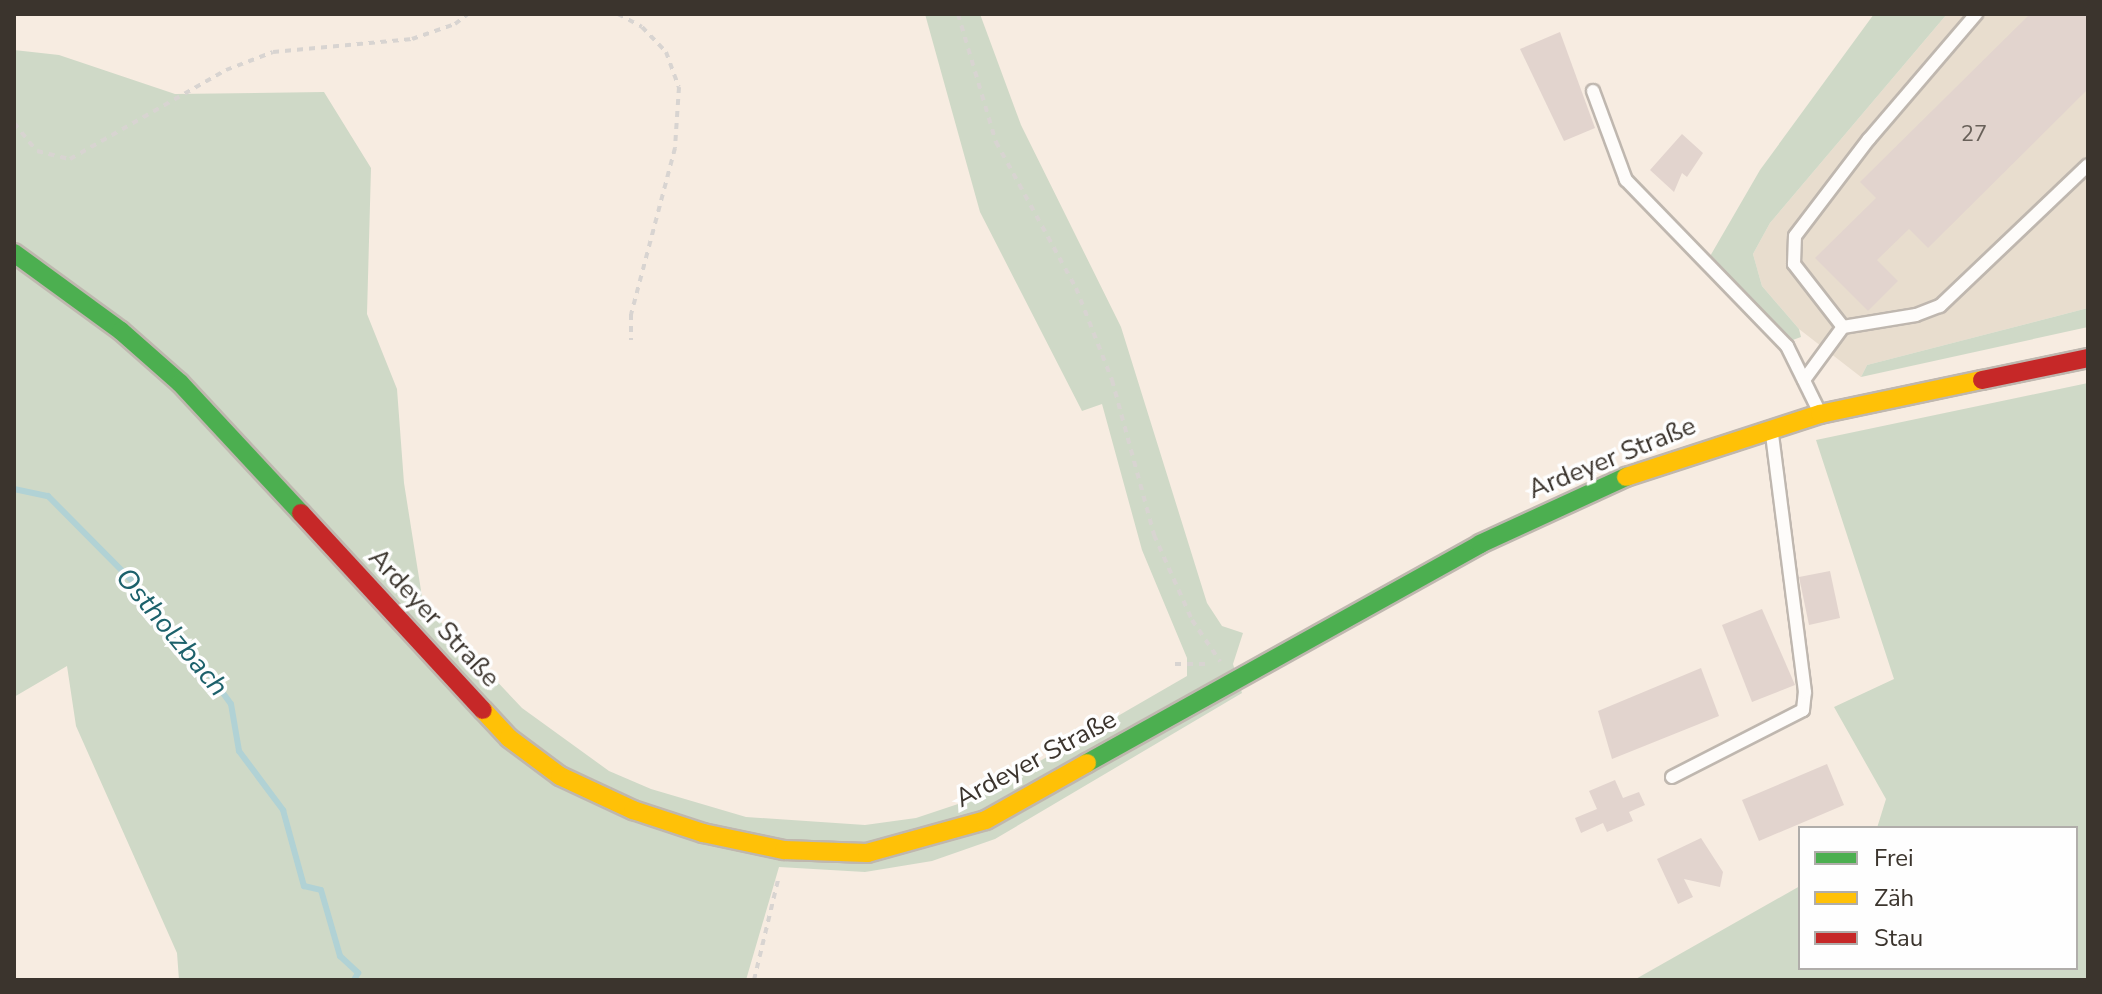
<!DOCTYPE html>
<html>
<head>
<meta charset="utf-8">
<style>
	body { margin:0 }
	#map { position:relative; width:2102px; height:994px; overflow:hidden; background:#f7ece1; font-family:"Nunito Sans",sans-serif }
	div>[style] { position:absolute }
	.industrial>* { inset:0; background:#e8ddce }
	.green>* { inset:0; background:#cfd9c7 }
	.stream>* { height:6px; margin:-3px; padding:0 3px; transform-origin:3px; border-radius:3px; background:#b1d2d5 }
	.building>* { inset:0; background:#e2d4ce }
	.path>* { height:4px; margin-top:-2px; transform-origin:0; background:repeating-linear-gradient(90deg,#d8d4d1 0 6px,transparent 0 12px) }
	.roads { filter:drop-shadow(2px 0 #bfb7af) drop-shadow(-2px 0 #bfb7af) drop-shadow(0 2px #bfb7af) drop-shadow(0 -2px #bfb7af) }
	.lane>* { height:12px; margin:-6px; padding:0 6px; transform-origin:6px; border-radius:6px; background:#fefcfa }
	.fast>* { height:18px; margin:-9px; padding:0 9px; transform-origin:9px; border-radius:9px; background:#4caf50 }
	.slow>* { height:18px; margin:-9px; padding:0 9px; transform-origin:9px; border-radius:9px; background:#ffc107 }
	.jam>* { height:18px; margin:-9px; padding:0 9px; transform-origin:9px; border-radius:9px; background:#c62828 }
	span { translate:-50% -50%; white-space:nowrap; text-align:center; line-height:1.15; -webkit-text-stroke:7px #fefefe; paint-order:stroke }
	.number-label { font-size:22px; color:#686059 }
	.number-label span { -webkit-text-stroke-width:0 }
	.street-label { font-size:26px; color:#3b342d }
	.water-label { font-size:28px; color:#1c616b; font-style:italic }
	.frame { position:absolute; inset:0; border:16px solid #3b342d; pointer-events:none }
	.legend { position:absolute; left:1798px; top:826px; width:280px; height:144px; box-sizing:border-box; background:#fefefe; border:2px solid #b0adaa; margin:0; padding:10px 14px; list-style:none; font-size:24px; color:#3b342d }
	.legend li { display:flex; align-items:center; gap:16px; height:40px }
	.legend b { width:40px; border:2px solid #b0adaa }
</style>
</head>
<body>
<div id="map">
	<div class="industrial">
		<div style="clip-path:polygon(1947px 14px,2088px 14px,2088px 308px,1867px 365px,1861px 377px,1799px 329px,1762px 286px,1753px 254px,1770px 223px)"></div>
	</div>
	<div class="green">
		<div style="clip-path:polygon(925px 14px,980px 14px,1021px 125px,1121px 327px,1207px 603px,1222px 626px,1243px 633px,1233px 664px,1242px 693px,995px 839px,932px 861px,865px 872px,779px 867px,746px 980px,179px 980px,177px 953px,76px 726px,67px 666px,14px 697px,14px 50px,59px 55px,175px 94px,324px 92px,371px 168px,367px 314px,397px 389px,404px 483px,423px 603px,522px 708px,609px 771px,651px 789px,746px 817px,865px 825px,916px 818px,976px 798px,1187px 676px,1187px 658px,1142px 550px,1102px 404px,1082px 411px,980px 212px)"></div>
		<div style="clip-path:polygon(1874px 14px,1947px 14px,1770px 223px,1753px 254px,1762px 286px,1799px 329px,1801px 337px,1790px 341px,1709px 258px,1760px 170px)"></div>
		<div style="clip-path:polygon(2088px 308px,2088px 327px,1861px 377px,1867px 365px)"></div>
		<div style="clip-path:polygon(2088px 383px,2088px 980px,1634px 980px,1800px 886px,1800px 968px,2076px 968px,2076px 828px,1877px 828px,1886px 799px,1834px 707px,1894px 679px,1816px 440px)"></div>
	</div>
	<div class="stream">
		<div style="left:14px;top:489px;width:35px;rotate:12deg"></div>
		<div style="left:48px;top:496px;width:148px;rotate:45.3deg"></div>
		<div style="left:152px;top:601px;width:34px;rotate:64deg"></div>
		<div style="left:167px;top:632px;width:52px;rotate:43.5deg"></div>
		<div style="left:205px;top:668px;width:44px;rotate:54.2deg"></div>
		<div style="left:231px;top:704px;width:48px;rotate:80.3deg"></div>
		<div style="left:239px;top:751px;width:74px;rotate:53.3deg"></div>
		<div style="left:283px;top:810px;width:79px;rotate:74.6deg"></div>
		<div style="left:304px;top:886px;width:17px;rotate:13deg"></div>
		<div style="left:321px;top:890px;width:69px;rotate:73.9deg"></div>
		<div style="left:340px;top:956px;width:25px;rotate:43deg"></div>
		<div style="left:358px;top:973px;width:8px;rotate:120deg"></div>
	</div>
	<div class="building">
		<div style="clip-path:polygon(2030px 14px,2088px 14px,2088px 89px,1928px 248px,1909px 229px,1877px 260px,1898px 281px,1868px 311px,1815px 258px,1876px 198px,1860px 182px)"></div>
		<div style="clip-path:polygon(1560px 32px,1595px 128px,1564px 141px,1520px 49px)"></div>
		<div style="clip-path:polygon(1682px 134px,1703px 153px,1687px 177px,1682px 173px,1674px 192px,1650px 170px)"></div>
		<div style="clip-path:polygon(1830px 571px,1840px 618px,1809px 625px,1799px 577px)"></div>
		<div style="clip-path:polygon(1762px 609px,1795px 685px,1752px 702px,1722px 625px)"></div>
		<div style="clip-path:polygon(1701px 668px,1719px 716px,1612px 759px,1598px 711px)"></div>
		<div style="clip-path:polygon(1827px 764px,1844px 805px,1759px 841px,1742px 800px)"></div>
		<div style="clip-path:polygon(1615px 780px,1623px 798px,1639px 792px,1645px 805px,1629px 812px,1633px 821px,1607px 832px,1603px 823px,1581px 833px,1575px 818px,1597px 809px,1589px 791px)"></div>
		<div style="clip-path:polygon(1701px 838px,1723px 872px,1720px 887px,1684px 879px,1693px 897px,1678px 904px,1657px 859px)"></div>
	</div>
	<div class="path">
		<div style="left:618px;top:14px;width:27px;rotate:28deg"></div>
		<div style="left:642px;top:27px;width:35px;rotate:46deg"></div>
		<div style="left:666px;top:52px;width:37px;rotate:70deg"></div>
		<div style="left:679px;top:87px;width:61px;rotate:93.8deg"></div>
		<div style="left:675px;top:148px;width:172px;rotate:104.8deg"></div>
		<div style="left:631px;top:314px;width:26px;rotate:90deg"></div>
		<div style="left:958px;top:14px;width:134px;rotate:73.5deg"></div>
		<div style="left:996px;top:142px;width:166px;rotate:61.3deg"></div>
		<div style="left:1076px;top:288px;width:99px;rotate:68.6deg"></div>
		<div style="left:1112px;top:380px;width:161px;rotate:74.8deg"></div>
		<div style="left:1154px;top:535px;width:93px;rotate:65.9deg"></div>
		<div style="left:1192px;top:620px;width:50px;rotate:55.7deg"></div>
		<div style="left:14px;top:123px;width:36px;rotate:51deg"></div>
		<div style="left:37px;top:151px;width:34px;rotate:14deg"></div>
		<div style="left:70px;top:159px;width:180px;rotate:-29.7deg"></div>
		<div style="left:226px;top:70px;width:50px;rotate:-21deg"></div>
		<div style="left:273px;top:52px;width:140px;rotate:-5.3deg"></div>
		<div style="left:412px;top:39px;width:46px;rotate:-19.2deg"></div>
		<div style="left:455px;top:24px;width:16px;rotate:-38deg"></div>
		<div style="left:1175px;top:664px;width:31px"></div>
		<div style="left:754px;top:980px;width:107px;rotate:-76.5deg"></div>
	</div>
	<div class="roads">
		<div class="lane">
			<div style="left:1593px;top:91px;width:95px;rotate:69.7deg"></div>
			<div style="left:1626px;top:180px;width:231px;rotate:45.9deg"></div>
			<div style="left:1787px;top:346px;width:72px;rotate:63.8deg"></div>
			<div style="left:1843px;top:327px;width:80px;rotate:-127.9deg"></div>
			<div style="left:1794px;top:264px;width:28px;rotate:-88deg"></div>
			<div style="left:1795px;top:236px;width:122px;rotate:-52.7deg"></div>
			<div style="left:1869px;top:139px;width:165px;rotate:-49.4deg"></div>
			<div style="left:1804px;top:380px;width:66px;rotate:-53.7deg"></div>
			<div style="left:1843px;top:327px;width:74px;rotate:-9.3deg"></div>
			<div style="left:1916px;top:315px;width:26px;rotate:-21deg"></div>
			<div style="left:1940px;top:306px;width:204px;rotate:-43.6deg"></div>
			<div style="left:1672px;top:777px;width:147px;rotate:-27.1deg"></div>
			<div style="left:1803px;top:710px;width:18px;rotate:-84deg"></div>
			<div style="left:1805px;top:692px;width:261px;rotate:-97.3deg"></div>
		</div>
		<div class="fast">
			<div style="left:14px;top:253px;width:132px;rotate:36.1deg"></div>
			<div style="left:121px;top:331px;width:79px;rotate:41.4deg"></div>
			<div style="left:180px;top:383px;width:178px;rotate:47.1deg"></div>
			<div style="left:1087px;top:763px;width:450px;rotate:-29.1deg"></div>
			<div style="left:1480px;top:544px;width:161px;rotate:-24.7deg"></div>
		</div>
		<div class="slow">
			<div style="left:1626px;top:477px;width:204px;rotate:-18deg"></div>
			<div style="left:1820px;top:414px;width:166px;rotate:-11.9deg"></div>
			<div style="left:483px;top:710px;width:38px;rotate:47deg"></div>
			<div style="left:509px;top:738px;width:64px;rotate:36.7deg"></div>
			<div style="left:560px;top:776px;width:81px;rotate:25deg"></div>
			<div style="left:633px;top:810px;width:74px;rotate:18.2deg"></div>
			<div style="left:703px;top:833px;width:83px;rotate:11.9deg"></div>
			<div style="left:784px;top:850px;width:83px;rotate:2.1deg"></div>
			<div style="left:867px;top:853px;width:123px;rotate:-15.5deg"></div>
			<div style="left:986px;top:820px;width:116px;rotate:-29.4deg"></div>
		</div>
		<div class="jam">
			<div style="left:1982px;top:380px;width:108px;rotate:-11.7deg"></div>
			<div style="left:301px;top:513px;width:268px;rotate:47.3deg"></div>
		</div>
	</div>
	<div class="number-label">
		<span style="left:1974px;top:135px">27</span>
	</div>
	<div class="street-label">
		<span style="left:1612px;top:458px;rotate:-22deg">Ardeyer Straße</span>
		<span style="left:434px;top:618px;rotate:47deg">Ardeyer Straße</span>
		<span style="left:1036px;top:759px;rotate:-28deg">Ardeyer Straße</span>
	</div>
	<div class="water-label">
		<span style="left:172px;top:632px;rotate:50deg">Ostholzbach</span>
	</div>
	<div class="frame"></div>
	<ul class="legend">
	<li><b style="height:10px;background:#4caf50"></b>Frei</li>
	<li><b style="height:10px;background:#ffc107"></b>Zäh</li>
	<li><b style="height:10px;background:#c62828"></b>Stau</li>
	</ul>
</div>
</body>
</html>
